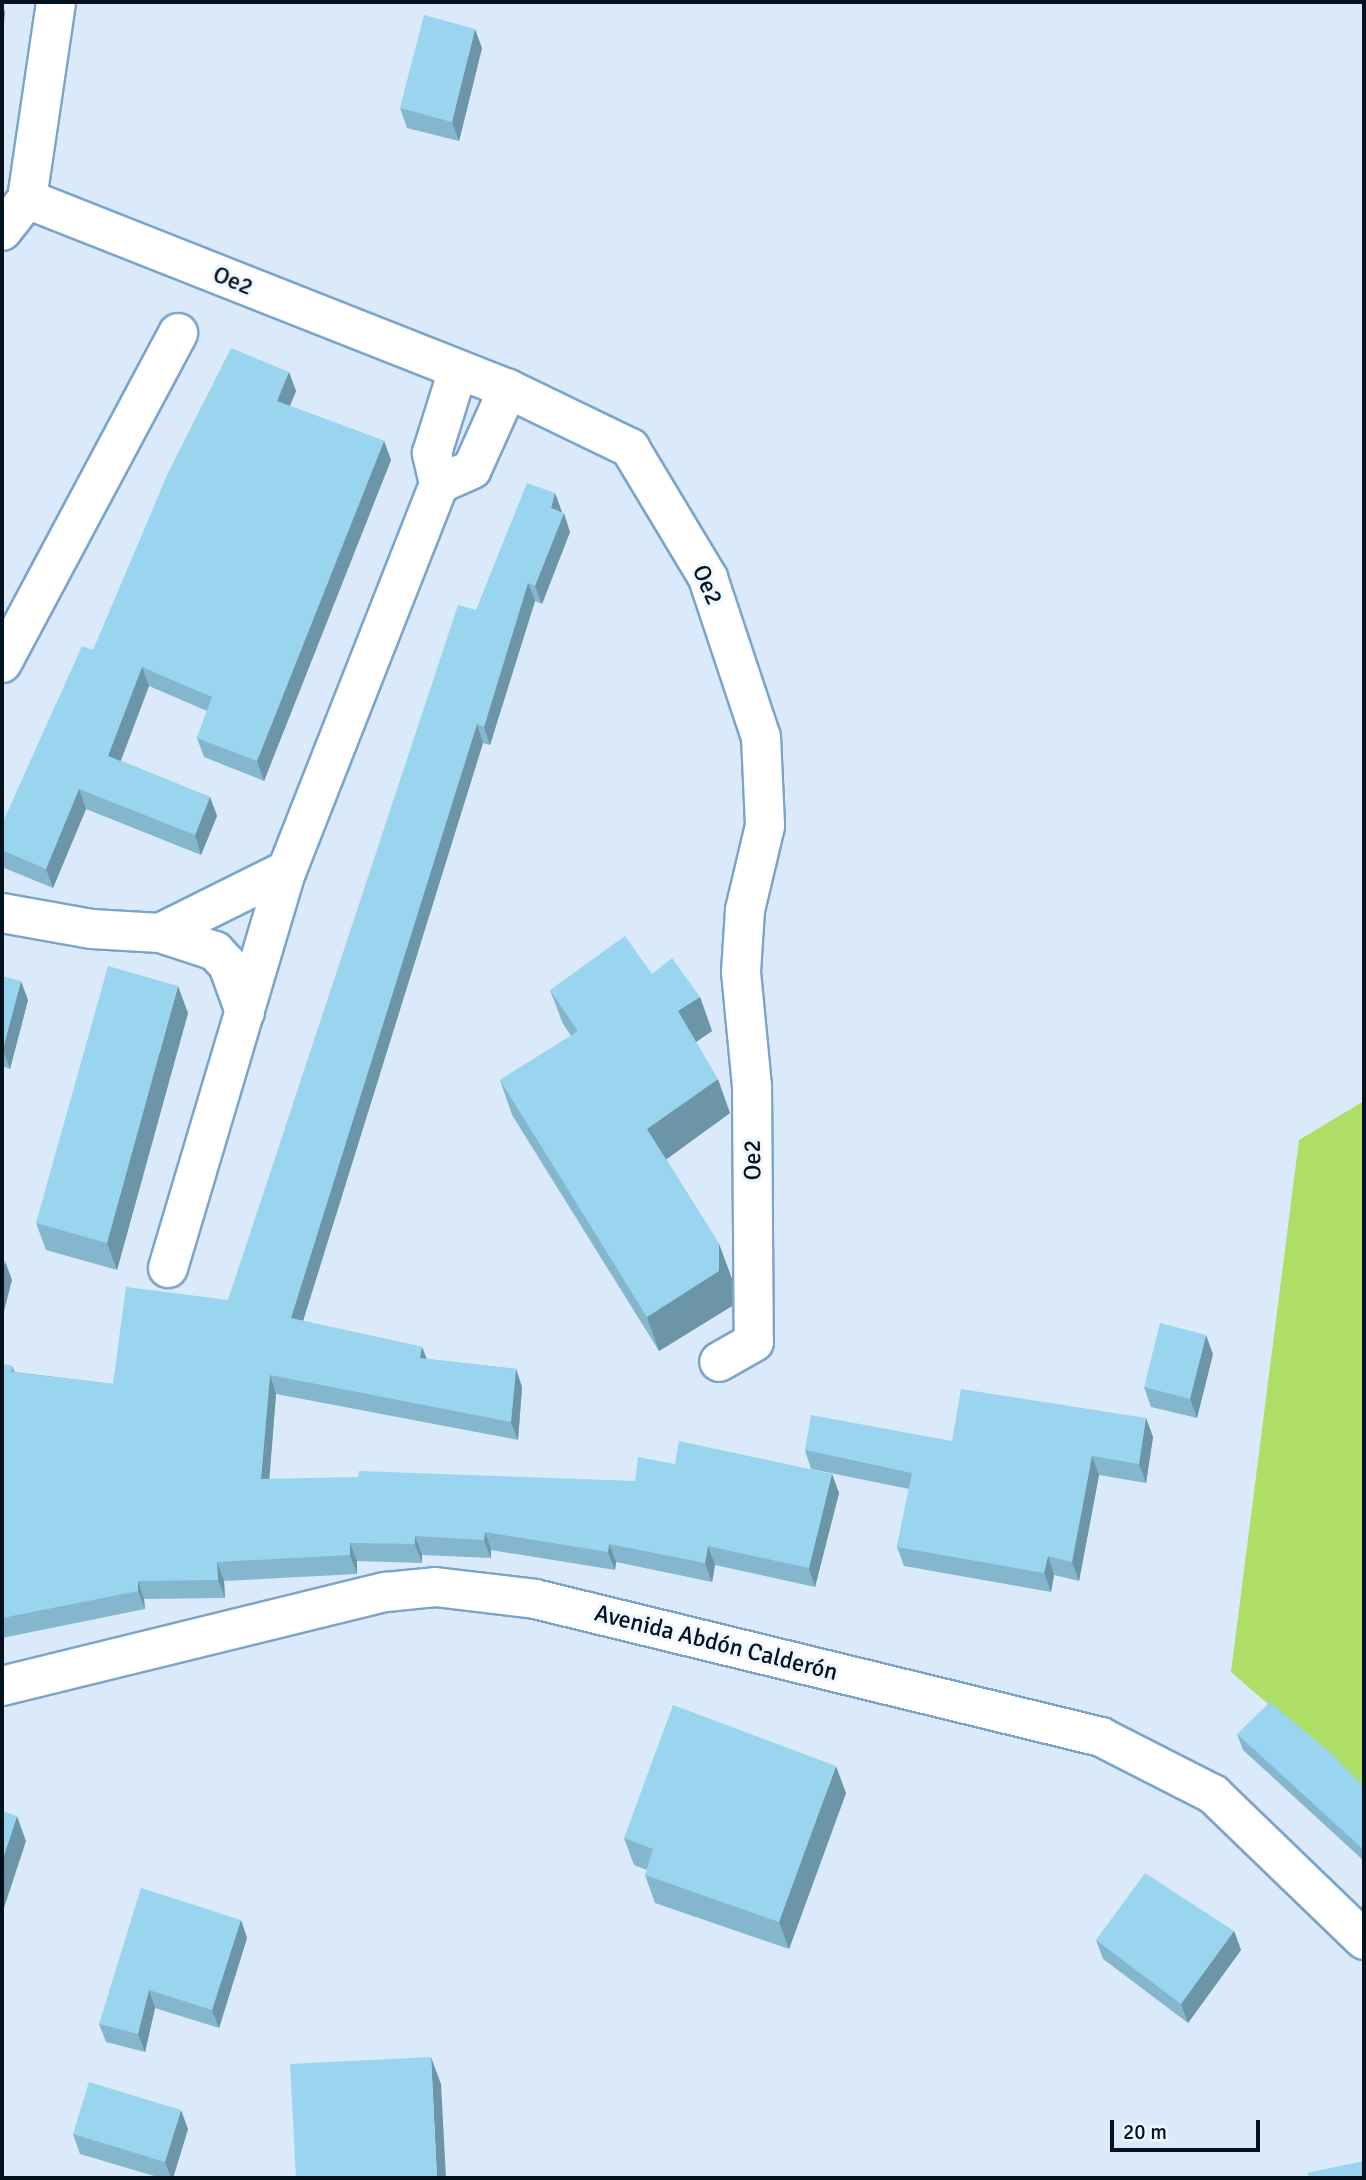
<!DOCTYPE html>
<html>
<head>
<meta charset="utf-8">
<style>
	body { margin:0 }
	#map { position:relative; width:1366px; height:2180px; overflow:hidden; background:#daeafa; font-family:Signika,sans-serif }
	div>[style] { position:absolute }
	.green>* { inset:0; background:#afde67 }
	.roads { filter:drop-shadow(2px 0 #7ca4ca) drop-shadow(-2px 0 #7ca4ca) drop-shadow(0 2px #7ca4ca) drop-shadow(0 -2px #7ca4ca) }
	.minor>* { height:38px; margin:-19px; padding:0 19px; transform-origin:19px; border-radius:19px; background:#fff }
	.wall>* { inset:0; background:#84b7ce }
	.shaded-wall>* { inset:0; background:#6c95a7 }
	.building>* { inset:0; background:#9ad5ef }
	span { translate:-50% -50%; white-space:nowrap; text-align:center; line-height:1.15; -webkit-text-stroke:6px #eef6ff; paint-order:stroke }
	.street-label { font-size:24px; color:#03101e }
	.frame { position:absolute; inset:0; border:4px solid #03101e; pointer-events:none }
	.scale { position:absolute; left:1110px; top:2120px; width:150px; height:32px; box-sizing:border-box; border:4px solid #03101e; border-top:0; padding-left:9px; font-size:21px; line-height:24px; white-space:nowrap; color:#03101e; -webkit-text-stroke:5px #eef6ff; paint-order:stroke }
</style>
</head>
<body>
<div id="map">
	<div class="green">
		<div style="clip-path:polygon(1364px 1101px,1364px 1787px,1231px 1672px,1299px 1140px)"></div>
	</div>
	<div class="roads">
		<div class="minor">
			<div style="left:27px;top:199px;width:517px;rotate:21.55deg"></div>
			<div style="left:508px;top:389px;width:136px;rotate:25.8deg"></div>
			<div style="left:630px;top:448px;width:152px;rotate:59deg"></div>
			<div style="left:708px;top:578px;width:168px;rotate:71.6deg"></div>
			<div style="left:761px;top:737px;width:89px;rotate:87.4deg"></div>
			<div style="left:765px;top:826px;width:86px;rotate:103.4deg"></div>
			<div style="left:745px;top:910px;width:62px;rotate:93.7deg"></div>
			<div style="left:741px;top:972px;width:116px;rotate:84.5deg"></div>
			<div style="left:752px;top:1087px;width:255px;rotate:89.6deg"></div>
			<div style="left:754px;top:1342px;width:40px;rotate:150.3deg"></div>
			<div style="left:2px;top:231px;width:41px;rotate:-52deg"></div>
			<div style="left:27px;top:199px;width:199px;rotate:-81.6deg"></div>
			<div style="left:439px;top:484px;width:36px;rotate:-24deg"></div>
			<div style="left:472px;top:469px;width:88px;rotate:-65.8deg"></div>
			<div style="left:2px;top:663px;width:374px;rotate:-61.9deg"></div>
			<div style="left:2px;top:913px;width:91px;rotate:10.1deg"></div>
			<div style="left:92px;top:929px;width:68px;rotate:3.4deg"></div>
			<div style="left:160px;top:933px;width:142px;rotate:-26.4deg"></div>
			<div style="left:287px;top:870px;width:415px;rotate:-68.5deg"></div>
			<div style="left:439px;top:484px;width:32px;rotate:-103deg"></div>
			<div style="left:432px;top:453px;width:87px;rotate:-72.6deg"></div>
			<div style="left:160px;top:933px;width:58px;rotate:18.1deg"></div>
			<div style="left:215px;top:951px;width:19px;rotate:47deg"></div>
			<div style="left:228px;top:965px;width:50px;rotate:70.1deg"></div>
			<div style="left:168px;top:1268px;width:415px;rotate:-73.4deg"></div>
			<div style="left:2px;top:1686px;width:395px;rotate:-13.8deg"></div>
			<div style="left:386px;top:1592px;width:49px;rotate:-5.8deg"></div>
			<div style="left:435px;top:1587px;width:101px;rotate:6.8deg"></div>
			<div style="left:535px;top:1599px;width:583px;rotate:13.7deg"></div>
			<div style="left:1101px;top:1737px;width:126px;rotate:27deg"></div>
			<div style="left:1213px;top:1794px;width:210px;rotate:44deg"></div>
		</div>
	</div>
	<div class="wall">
		<div style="clip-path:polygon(482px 48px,459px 141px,407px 128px,400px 108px)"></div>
		<div style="clip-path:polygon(289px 372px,296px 391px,290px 406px,384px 441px,391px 460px,264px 781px,204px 757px,197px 738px,207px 711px,149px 686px,121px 761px,210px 797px,217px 816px,201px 855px,86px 809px,53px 888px,2px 867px,2px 824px,93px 650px)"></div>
		<div style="clip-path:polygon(555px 493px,562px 513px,570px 532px,542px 604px,535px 601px,490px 745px,483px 743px,303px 1321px,422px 1347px,427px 1359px,516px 1369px,522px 1387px,518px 1440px,276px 1394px,269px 1479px,635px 1481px,675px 1464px,832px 1474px,839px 1493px,815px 1587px,715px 1565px,712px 1582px,616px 1562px,615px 1570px,491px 1550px,491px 1558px,422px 1555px,422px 1563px,357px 1561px,357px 1574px,224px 1581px,225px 1598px,144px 1599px,145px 1609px,2px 1638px,2px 1364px,12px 1366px,15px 1372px,113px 1384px,228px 1300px,476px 610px)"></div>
		<div style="clip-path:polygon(652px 974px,700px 997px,712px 1031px,696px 1042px,730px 1113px,666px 1159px,719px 1244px,732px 1279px,732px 1306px,659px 1351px,512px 1115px,500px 1080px,571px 1036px,563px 1024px,550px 990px)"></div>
		<div style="clip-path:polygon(2px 976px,28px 1000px,10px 1069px,2px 1066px)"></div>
		<div style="clip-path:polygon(188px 1013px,117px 1270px,46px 1250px,36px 1223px)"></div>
		<div style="clip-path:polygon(1213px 1354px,1197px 1418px,1151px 1407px,1144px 1387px)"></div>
		<div style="clip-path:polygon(1146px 1418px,1153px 1437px,1146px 1483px,1099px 1475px,1079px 1581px,1054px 1575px,1051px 1592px,904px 1566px,897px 1547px,909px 1489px,811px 1469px,805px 1450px,952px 1441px)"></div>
		<div style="clip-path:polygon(1237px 1734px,1364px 1787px,1364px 1861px,1243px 1750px)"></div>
		<div style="clip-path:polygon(846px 1793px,789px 1949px,655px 1903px,645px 1875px,647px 1870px,634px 1865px,624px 1838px)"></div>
		<div style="clip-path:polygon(241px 1920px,247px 1938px,219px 2028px,155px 2008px,145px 2052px,106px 2042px,99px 2024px)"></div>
		<div style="clip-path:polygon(1234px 1931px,1241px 1950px,1188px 2023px,1103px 1959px,1096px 1940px)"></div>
		<div style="clip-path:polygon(188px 2129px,173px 2178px,161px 2178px,80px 2154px,73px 2134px)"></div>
	</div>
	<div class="shaded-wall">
		<div style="clip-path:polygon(2px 3px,5px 12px,2px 48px)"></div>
		<div style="clip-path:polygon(475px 29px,482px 48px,459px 141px,452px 122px)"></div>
		<div style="clip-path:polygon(289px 372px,296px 391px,284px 420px,277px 401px)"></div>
		<div style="clip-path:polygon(384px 441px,391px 460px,264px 781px,257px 761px)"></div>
		<div style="clip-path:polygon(555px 493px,562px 512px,557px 527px,551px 508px)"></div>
		<div style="clip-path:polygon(564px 513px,570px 532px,542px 604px,535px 586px)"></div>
		<div style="clip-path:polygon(528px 583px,535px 601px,490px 745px,484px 727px)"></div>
		<div style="clip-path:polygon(142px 667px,149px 686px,115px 775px,108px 756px)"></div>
		<div style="clip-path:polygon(477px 724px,483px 743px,298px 1337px,291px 1318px)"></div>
		<div style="clip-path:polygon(79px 789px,86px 809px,53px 888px,46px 869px)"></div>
		<div style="clip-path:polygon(210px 797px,217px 816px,201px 855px,195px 835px)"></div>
		<div style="clip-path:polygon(21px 981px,28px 1000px,10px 1069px,3px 1049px)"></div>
		<div style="clip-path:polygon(178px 986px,188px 1013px,117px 1270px,107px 1243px)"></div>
		<div style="clip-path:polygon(700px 997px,712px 1031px,690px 1046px,678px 1011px)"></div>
		<div style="clip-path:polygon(718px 1079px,730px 1113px,660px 1164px,647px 1129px)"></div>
		<div style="clip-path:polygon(719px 1244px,732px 1279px,732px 1306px,659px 1351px,647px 1317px)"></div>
		<div style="clip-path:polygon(5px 1261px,12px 1280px,2px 1319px,2px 1275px)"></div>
		<div style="clip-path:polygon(1206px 1335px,1213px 1354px,1197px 1418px,1190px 1399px)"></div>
		<div style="clip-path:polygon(422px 1347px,429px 1365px,420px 1358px)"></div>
		<div style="clip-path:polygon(516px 1369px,522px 1387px,518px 1440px,511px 1422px)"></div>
		<div style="clip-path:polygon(270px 1375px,276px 1394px,268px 1497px,261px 1479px)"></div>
		<div style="clip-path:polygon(1146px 1418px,1153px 1437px,1146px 1483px,1139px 1464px)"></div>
		<div style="clip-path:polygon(1092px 1456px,1099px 1475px,1079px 1581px,1072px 1562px)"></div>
		<div style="clip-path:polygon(832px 1474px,839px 1493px,815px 1587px,809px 1568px)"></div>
		<div style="clip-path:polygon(485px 1532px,491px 1550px,491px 1558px,484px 1540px)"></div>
		<div style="clip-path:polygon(415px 1536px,422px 1555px,422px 1563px,415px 1544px)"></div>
		<div style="clip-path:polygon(350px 1543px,357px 1561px,357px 1574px,350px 1555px)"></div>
		<div style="clip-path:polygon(609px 1544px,616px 1562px,615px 1570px,608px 1552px)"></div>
		<div style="clip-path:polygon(708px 1546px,715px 1565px,712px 1582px,705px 1563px)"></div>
		<div style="clip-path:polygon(1048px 1556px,1054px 1575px,1051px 1592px,1044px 1573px)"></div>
		<div style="clip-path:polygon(217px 1562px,224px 1581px,225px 1598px,218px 1580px)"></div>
		<div style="clip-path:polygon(138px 1581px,144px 1599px,145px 1609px,138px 1591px)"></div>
		<div style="clip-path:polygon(836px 1766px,846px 1793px,789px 1949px,779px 1922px)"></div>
		<div style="clip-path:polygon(17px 1816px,26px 1841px,2px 1914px,2px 1861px)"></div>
		<div style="clip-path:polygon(241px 1920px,247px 1938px,219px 2028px,212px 2010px)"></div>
		<div style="clip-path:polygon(1234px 1931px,1241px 1950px,1188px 2023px,1181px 2004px)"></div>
		<div style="clip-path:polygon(149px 1990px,155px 2008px,145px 2052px,138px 2034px)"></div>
		<div style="clip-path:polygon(431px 2057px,441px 2084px,446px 2178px,437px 2178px)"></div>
		<div style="clip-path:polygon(181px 2110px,188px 2129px,173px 2178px,171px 2178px,165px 2162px)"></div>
	</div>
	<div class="building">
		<div style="clip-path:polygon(424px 15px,475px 29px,452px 122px,400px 108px)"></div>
		<div style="clip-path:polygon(231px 348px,289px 372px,277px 401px,384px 441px,257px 761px,197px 738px,212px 697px,142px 667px,108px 756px,210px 797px,195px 835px,79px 789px,46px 869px,2px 850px,2px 824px,82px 646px,93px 650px,168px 473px)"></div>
		<div style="clip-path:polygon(527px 483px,555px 493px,551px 508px,564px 513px,535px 586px,528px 583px,484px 727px,477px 724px,291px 1318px,422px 1347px,420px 1358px,516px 1369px,511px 1422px,270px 1375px,261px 1479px,358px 1477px,359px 1471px,635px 1481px,638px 1457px,675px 1464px,679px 1441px,832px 1474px,809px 1568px,708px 1546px,705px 1563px,609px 1544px,608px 1552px,485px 1532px,484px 1540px,415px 1536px,415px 1544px,350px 1543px,350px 1555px,217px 1562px,218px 1580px,138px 1581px,138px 1591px,2px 1618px,2px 1364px,12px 1366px,11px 1372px,113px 1384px,126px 1287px,228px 1300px,458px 605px,476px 610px)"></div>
		<div style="clip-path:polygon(625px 936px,652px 974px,672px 958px,700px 997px,678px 1011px,718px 1079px,647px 1129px,719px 1244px,719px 1271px,647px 1317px,500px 1080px,578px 1031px,550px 990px)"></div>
		<div style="clip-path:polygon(108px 966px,178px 986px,107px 1243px,36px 1223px)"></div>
		<div style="clip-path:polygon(2px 976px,21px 981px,3px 1049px,2px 1049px)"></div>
		<div style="clip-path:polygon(2px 1260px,5px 1261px,2px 1275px)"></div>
		<div style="clip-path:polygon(1160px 1323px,1206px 1335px,1190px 1399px,1144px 1387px)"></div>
		<div style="clip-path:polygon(961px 1389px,1146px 1418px,1139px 1464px,1092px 1456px,1072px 1562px,1048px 1556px,1044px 1573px,897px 1547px,912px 1473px,805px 1450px,811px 1415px,952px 1441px)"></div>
		<div style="clip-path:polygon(1270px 1702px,1333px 1755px,1364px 1787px,1364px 1850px,1237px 1734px)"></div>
		<div style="clip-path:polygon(673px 1705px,836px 1766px,779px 1922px,645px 1875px,653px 1849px,624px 1838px)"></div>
		<div style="clip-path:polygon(2px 1811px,17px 1816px,2px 1861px)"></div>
		<div style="clip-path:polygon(1145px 1873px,1234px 1931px,1181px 2004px,1096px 1940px)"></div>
		<div style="clip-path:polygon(141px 1888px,241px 1920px,212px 2010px,149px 1990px,138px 2034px,99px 2024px)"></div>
		<div style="clip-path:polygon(431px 2057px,437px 2178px,296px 2178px,290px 2064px)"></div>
		<div style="clip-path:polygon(89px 2082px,181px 2110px,165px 2162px,73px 2134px)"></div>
		<div style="clip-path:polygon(1364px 2161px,1364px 2178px,1310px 2178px,1307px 2173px)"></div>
	</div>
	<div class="street-label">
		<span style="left:233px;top:281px;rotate:22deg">Oe2</span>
		<span style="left:707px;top:585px;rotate:66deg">Oe2</span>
		<span style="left:753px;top:1160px;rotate:-91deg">Oe2</span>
		<span style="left:716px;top:1643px;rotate:14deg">Avenida Abdón Calderón</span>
	</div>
	<div class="frame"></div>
	<div class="scale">20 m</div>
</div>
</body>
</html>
